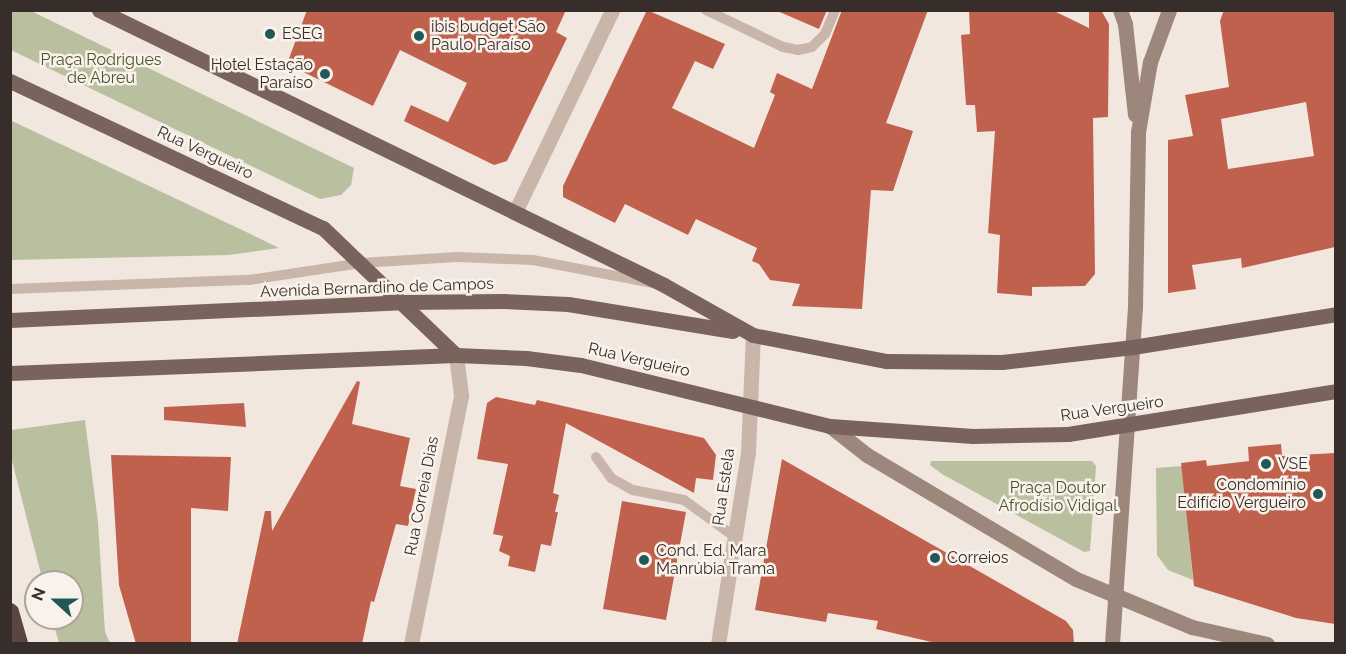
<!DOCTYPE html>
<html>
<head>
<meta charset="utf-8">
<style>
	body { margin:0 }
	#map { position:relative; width:1346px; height:654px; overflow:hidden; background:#f2e7df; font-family:Raleway,sans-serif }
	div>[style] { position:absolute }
	.green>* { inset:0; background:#b8c09f }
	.building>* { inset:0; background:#c0614e }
	.lane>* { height:10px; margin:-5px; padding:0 5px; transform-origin:5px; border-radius:5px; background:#c9b6ab }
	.street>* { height:15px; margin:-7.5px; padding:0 7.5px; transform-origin:7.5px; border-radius:7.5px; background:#c9b6ab }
	.secondary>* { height:15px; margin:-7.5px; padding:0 7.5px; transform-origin:7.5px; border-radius:7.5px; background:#9d867c }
	.primary>* { height:15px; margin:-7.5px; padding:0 7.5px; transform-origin:7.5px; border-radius:7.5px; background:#79635c }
	.highway>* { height:18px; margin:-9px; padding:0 9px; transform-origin:9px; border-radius:9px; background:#584741 }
	.dots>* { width:16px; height:16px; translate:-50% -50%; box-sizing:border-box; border:3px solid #f9f2eb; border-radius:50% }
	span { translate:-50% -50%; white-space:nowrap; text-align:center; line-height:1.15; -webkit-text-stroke:5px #f9f2eb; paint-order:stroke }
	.poi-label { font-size:16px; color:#372d2a }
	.left { translate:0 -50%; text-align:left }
	.right { translate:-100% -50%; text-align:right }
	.park-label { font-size:16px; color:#4a552f }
	.street-label { font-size:16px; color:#372d2a }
	.frame { position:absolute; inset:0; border:12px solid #372d2a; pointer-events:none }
	.north { position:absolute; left:24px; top:570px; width:60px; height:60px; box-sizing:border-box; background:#f9f2eb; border:2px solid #aba39e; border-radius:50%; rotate:291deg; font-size:16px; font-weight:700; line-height:24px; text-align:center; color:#372d2a }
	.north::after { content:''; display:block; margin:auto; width:21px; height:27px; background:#215757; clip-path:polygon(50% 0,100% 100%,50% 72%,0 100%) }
</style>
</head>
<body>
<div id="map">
	<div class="green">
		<div style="clip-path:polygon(10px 11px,31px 11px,354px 168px,351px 185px,341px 195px,320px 199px,17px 53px,11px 50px)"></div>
		<div style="clip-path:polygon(10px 120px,242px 230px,279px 248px,229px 255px,11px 260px)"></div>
		<div style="clip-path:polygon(85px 420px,98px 522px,105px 632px,110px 643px,59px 643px,52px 618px,72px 618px,72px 582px,43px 582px,11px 457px,11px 430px)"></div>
		<div style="clip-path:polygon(931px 461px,1092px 461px,1096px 466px,1090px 551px,1084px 552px,942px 474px,930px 465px)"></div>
		<div style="clip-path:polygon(1182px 466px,1193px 580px,1168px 570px,1157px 555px,1156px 468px)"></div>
	</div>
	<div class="building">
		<div style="clip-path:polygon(307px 10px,566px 10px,556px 32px,567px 38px,507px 161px,494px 165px,404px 121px,411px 105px,448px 122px,467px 83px,400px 50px,373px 106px,287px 64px)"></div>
		<div style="clip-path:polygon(647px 10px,725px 44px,713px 69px,695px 61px,672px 108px,754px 148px,775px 95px,770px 92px,777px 73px,812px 89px,842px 10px,928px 10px,886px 123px,913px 131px,893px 191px,871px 190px,862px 309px,792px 306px,800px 284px,770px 280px,759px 264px,752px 261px,757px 248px,696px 219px,688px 235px,625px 204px,615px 223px,563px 197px,563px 186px)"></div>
		<div style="clip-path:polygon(775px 10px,827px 10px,819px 29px)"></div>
		<div style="clip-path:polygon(969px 10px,1052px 10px,1089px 28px,1089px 10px,1101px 10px,1109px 24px,1108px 117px,1093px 118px,1095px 274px,1085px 286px,1032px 287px,1032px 296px,997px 293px,1000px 235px,988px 233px,995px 131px,977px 132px,975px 105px,966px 105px,961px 35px,970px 34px)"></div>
		<div style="clip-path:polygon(evenodd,1224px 10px,1335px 10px,1335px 247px,1242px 268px,1241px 258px,1192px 265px,1196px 289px,1168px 293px,1168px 140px,1193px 136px,1185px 95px,1229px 87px,1220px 21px,1224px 10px,1306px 102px,1314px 156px,1228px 169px,1221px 119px,1306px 102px)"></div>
		<div style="clip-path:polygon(357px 381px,360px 382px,352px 424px,410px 438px,400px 486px,416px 489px,408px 526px,396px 524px,374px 602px,371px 601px,362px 644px,237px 644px,265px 511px,271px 511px,272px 531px)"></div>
		<div style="clip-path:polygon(496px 397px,535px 405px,537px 400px,704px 438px,716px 455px,713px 480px,696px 478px,694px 493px,566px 423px,553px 493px,559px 495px,555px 512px,558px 512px,551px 546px,541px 544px,535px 572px,508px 566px,510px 556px,499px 551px,503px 536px,493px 534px,508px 464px,477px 459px,487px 403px)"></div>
		<div style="clip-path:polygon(244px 403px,246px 427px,164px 420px,164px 407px)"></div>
		<div style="clip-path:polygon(1281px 444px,1282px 456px,1335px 453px,1335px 624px,1296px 618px,1194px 586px,1181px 463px,1206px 460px,1207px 466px,1249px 461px,1248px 447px)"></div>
		<div style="clip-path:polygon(111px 455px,231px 457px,228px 511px,191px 508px,191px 644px,136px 644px,119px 585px)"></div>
		<div style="clip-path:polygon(782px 459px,1066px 621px,1073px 630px,1074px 644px,940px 644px,876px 629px,878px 621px,828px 613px,826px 622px,755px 610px)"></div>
		<div style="clip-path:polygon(622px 501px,686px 512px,666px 620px,603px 609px)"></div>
	</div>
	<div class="lane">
		<div style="left:706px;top:10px;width:85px;rotate:25.7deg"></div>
		<div style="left:783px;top:47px;width:15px;rotate:11deg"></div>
		<div style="left:798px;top:50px;width:14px;rotate:-12deg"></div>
		<div style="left:812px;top:47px;width:18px;rotate:-45deg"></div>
		<div style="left:825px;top:34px;width:26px;rotate:-67deg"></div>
		<div style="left:10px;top:289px;width:239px;rotate:-2.2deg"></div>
		<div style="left:249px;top:280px;width:113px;rotate:-8.6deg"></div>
		<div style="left:361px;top:263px;width:96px;rotate:-3.6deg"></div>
		<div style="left:457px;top:257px;width:76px;rotate:2.3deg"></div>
		<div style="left:533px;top:260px;width:121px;rotate:10.9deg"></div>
		<div style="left:596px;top:457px;width:26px;rotate:54deg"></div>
		<div style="left:611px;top:478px;width:25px;rotate:29deg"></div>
		<div style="left:633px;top:490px;width:52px;rotate:11.1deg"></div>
		<div style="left:684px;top:500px;width:63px;rotate:36deg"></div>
	</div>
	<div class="street">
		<div style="left:515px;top:212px;width:224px;rotate:-64.3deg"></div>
		<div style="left:411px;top:644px;width:254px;rotate:-78.6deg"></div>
		<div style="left:461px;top:395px;width:40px;rotate:-97.1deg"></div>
		<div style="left:718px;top:644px;width:193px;rotate:-81.1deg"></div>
		<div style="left:748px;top:453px;width:118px;rotate:-87.6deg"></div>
	</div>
	<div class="secondary">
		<div style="left:1120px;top:10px;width:15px;rotate:70deg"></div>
		<div style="left:1125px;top:24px;width:91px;rotate:83.7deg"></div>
		<div style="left:830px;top:426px;width:47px;rotate:38.1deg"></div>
		<div style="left:867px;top:455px;width:243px;rotate:30.7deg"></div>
		<div style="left:1076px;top:579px;width:126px;rotate:22.5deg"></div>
		<div style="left:1192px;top:627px;width:77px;rotate:12.8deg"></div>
		<div style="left:1112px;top:644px;width:338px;rotate:-86.1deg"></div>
		<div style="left:1135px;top:307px;width:175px;rotate:-89deg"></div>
		<div style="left:1138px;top:132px;width:71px;rotate:-80.3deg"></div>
		<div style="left:1150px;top:62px;width:55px;rotate:-69.9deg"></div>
	</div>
	<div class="primary">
		<div style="left:99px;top:10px;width:628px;rotate:25.95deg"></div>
		<div style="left:664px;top:285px;width:102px;rotate:29.3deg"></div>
		<div style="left:753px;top:335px;width:136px;rotate:11.1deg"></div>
		<div style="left:886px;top:361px;width:116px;rotate:0.5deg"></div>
		<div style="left:1002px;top:362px;width:132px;rotate:-6.5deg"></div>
		<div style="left:1133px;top:347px;width:206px;rotate:-9.2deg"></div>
		<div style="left:10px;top:81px;width:346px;rotate:25.2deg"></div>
		<div style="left:323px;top:228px;width:184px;rotate:43.7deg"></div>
		<div style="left:10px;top:320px;width:392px;rotate:-2.6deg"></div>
		<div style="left:402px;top:302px;width:100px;rotate:-0.6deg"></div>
		<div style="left:502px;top:301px;width:66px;rotate:2.6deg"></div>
		<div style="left:568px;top:304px;width:167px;rotate:9.3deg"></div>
		<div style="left:10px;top:373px;width:446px;rotate:-2.3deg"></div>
		<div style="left:456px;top:355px;width:70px;rotate:2.5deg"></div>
		<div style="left:526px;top:358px;width:55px;rotate:7.3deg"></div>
		<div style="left:581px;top:365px;width:256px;rotate:13.8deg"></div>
		<div style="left:830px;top:426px;width:143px;rotate:4deg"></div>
		<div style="left:973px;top:436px;width:95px;rotate:-1.2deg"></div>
		<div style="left:1068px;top:434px;width:271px;rotate:-9.1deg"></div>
	</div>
	<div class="highway">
		<div style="left:10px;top:612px;width:33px;rotate:74deg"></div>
	</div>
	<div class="dots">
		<div style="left:270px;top:34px;background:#215757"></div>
		<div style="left:419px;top:36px;background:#215757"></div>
		<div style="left:325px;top:74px;background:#215757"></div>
		<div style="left:1266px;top:464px;background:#215757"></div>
		<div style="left:1318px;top:494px;background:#215757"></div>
		<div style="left:935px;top:558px;background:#215757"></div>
		<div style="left:644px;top:560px;background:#215757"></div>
	</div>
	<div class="poi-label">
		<span class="left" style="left:431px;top:36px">ibis budget São<br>Paulo Paraíso</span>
		<span class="left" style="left:282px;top:34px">ESEG</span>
		<span class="right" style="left:313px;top:74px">Hotel Estação<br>Paraíso</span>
		<span class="left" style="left:1278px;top:464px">VSE</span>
		<span class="right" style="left:1306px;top:494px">Condomínio<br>Edifício Vergueiro</span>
		<span class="left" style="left:656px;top:560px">Cond. Ed. Mara<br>Manrúbia Trama</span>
		<span class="left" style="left:947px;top:558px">Correios</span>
	</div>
	<div class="park-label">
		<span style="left:101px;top:69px">Praça Rodrigues<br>de Abreu</span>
		<span style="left:1058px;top:497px">Praça Doutor<br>Afrodísio Vidigal</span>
	</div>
	<div class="street-label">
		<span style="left:205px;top:153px;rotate:25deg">Rua Vergueiro</span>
		<span style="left:377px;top:288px;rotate:-2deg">Avenida Bernardino de Campos</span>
		<span style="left:639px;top:360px;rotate:13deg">Rua Vergueiro</span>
		<span style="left:1112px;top:409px;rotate:-8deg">Rua Vergueiro</span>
		<span style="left:724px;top:487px;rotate:-82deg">Rua Estela</span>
		<span style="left:422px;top:496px;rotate:-79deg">Rua Correia Dias</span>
	</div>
	<div class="frame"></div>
	<div class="north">N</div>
</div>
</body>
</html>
